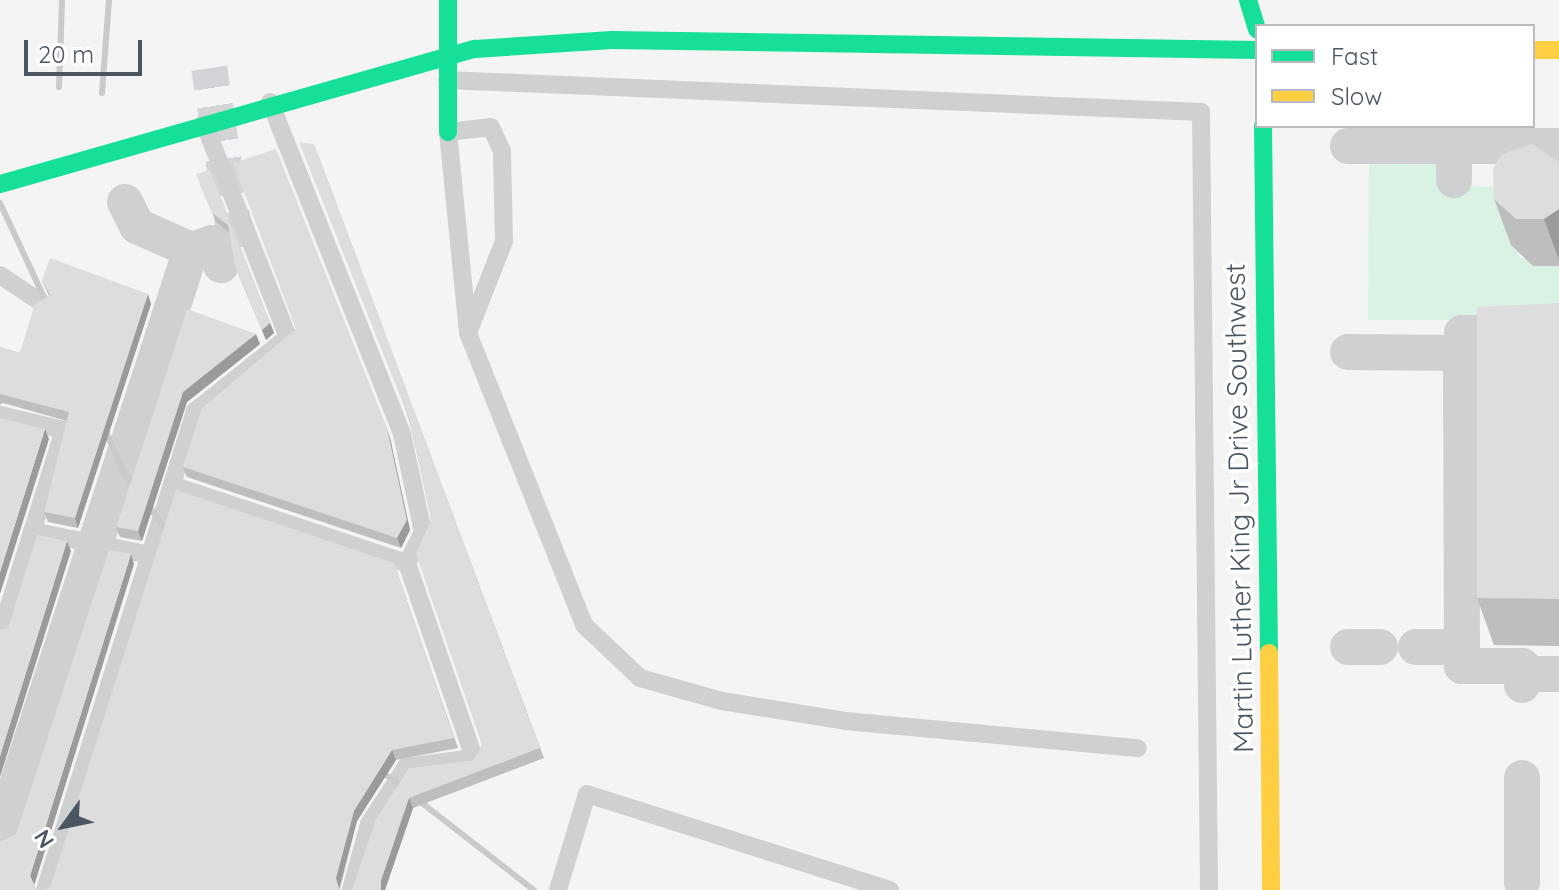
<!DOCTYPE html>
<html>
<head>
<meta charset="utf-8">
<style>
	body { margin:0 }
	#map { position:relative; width:1559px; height:890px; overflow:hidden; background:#f4f4f4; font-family:Quicksand,sans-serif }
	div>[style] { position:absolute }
	.green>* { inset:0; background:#d9f2e3 }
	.street-tunnel>* { height:36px; margin-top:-18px; transform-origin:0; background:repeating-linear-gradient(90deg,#d2d4d7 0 36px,transparent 0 54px) }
	.lane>* { height:18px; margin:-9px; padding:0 9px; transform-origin:9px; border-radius:9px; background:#ced0d2 }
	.street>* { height:36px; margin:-18px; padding:0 18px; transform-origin:18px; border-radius:18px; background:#ced0d2 }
	.fast>* { height:18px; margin:-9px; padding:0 9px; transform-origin:9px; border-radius:9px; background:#16e098 }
	.slow>* { height:18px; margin:-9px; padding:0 9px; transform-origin:9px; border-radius:9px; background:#ffcf43 }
	.rail>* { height:6px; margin:-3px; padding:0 3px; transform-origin:3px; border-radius:3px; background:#c9cacc }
	.lane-bridge>* { height:18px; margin:-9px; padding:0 9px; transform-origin:9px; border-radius:9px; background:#ced0d2 }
	.street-bridge>* { height:36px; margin:-18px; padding:0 18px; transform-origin:18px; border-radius:18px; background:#ced0d2 }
	.fast-bridge>* { height:18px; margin:-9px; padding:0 9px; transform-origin:9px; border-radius:9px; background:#16e098 }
	.wall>* { inset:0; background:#bebebf }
	.shaded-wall>* { inset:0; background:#9b9b9b }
	.building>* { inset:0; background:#ddddde }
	span { translate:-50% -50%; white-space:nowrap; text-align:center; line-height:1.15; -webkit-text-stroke:7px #fff; paint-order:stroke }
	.street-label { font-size:28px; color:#4a5661 }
	.legend { position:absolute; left:1255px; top:24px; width:280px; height:104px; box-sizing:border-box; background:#fff; border:2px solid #b7bbc0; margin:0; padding:10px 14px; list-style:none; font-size:24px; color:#4a5661 }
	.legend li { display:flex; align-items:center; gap:16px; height:40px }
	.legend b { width:40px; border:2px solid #b7bbc0 }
	.north { position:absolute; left:24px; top:786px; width:80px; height:80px; -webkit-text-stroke:6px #fff; paint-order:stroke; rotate:237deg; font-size:22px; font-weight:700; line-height:32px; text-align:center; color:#4a5661 }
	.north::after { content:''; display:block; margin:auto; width:28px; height:36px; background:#4a5661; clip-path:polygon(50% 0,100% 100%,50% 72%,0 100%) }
	.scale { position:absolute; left:24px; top:40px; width:118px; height:36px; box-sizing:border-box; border:4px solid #4a5661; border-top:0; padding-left:10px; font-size:24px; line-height:28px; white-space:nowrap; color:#4a5661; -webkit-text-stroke:6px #fff; paint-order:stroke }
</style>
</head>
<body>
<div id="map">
	<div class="green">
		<div style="clip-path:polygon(1369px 154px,1449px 154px,1449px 186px,1547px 188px,1507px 231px,1520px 258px,1559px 266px,1559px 320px,1368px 320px)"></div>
	</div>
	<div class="street-tunnel">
		<div style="left:207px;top:260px;width:32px;rotate:-22deg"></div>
		<div style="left:237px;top:248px;width:182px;rotate:-98.8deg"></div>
	</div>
	<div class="lane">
		<div style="left:447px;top:80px;width:755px;rotate:2.43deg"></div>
		<div style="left:1201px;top:112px;width:778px;rotate:89.41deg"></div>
		<div style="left:270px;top:102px;width:357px;rotate:68.3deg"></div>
		<div style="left:402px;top:434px;width:100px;rotate:77.9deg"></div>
		<div style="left:423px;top:532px;width:35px;rotate:117deg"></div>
		<div style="left:0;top:275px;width:50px;rotate:33.7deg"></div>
		<div style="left:468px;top:333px;width:99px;rotate:-68.6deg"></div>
		<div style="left:504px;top:241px;width:90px;rotate:-91.3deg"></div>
		<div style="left:502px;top:151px;width:26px;rotate:-115deg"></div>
		<div style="left:491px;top:127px;width:43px;rotate:173.4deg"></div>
		<div style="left:448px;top:132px;width:202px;rotate:84.3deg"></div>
		<div style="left:468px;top:333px;width:314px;rotate:68.3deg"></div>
		<div style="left:584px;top:625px;width:77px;rotate:43.4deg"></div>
		<div style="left:640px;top:678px;width:85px;rotate:15.7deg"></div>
		<div style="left:722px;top:701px;width:125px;rotate:9.2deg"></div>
		<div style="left:845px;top:721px;width:294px;rotate:5.3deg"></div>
		<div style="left:0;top:415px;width:66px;rotate:13.2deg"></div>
		<div style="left:64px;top:430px;width:214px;rotate:107.4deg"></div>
		<div style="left:172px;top:485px;width:248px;rotate:18.4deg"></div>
		<div style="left:407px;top:563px;width:206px;rotate:71deg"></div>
		<div style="left:474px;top:758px;width:69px;rotate:172.5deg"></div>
		<div style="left:406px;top:767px;width:68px;rotate:123deg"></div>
		<div style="left:369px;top:824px;width:68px;rotate:105.3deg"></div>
		<div style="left:32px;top:531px;width:120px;rotate:11.5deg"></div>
		<div style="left:45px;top:890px;width:502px;rotate:-72.61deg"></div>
		<div style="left:195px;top:411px;width:36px;rotate:-38deg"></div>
		<div style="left:558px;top:890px;width:100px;rotate:-73.2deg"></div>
		<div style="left:587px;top:794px;width:318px;rotate:17.6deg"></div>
	</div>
	<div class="street">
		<div style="left:1348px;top:146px;width:211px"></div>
		<div style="left:1454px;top:180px;width:35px;rotate:-90deg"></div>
		<div style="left:1348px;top:352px;width:113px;rotate:0.5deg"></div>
		<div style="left:1461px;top:353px;width:20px;rotate:-87deg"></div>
		<div style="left:1462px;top:333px;width:97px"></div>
		<div style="left:1348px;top:647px;width:32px"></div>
		<div style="left:1416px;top:647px;width:46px"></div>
		<div style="left:1462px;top:647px;width:294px;rotate:-90.2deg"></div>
		<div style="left:1462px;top:647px;width:19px;rotate:90deg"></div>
		<div style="left:1462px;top:666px;width:60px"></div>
		<div style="left:1522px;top:666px;width:19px;rotate:90deg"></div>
		<div style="left:1522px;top:674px;width:37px"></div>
		<div style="left:0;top:837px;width:617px;rotate:-71.98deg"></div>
		<div style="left:1522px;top:882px;width:104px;rotate:-90deg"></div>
	</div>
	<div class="fast">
		<div style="left:448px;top:0;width:132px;rotate:90deg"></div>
		<div style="left:1248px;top:0;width:31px;rotate:73deg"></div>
		<div style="left:475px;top:49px;width:137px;rotate:-3.8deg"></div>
		<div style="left:612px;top:40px;width:645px;rotate:0.89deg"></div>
		<div style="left:1263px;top:126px;width:527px;rotate:89.35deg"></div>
	</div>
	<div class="slow">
		<div style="left:1533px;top:50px;width:26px"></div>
		<div style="left:1269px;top:653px;width:237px;rotate:89.5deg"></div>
	</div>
	<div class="rail">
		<div style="left:59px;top:87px;width:87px;rotate:-88deg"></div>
		<div style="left:102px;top:93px;width:93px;rotate:-85.7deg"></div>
		<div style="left:0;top:203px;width:128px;rotate:65deg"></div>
		<div style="left:99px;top:417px;width:63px;rotate:65.5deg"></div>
		<div style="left:125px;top:474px;width:89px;rotate:53.6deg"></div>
		<div style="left:368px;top:761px;width:210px;rotate:37.9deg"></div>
	</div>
	<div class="lane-bridge">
		<div style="left:204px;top:123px;width:230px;rotate:68.6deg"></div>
		<div style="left:288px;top:337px;width:83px;rotate:141.3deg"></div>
	</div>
	<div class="street-bridge">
		<div style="left:125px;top:202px;width:27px;rotate:63deg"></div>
		<div style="left:137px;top:226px;width:59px;rotate:24deg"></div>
		<div style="left:191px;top:250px;width:22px;rotate:-18deg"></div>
		<div style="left:212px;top:243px;width:24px;rotate:68deg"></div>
	</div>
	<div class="fast-bridge">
		<div style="left:0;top:184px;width:494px;rotate:-15.9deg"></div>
	</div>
	<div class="wall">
		<div style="clip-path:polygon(314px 144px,544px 758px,413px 808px,385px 890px,409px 768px,473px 760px,482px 745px,410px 423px)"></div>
		<div style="clip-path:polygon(1559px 162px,1559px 266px,1533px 266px,1511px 245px,1494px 199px)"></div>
		<div style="clip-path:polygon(210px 170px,274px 333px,266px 340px,239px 276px,229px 233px,216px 222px,200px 184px)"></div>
		<div style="clip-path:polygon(42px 281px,151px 304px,78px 528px,48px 522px,44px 512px,67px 421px,3px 403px,0 405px,0 347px,20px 353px,49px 296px)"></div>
		<div style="clip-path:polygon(1559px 303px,1559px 646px,1494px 645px,1477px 598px)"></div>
		<div style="clip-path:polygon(187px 309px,260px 344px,187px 402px,142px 541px,120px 537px,116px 527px)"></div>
		<div style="clip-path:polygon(296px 329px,390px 438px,410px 530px,401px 548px,187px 477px,183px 467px)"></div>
		<div style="clip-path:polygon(394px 563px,458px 748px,396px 760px,357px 821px,340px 889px,50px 888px)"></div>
	</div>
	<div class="shaded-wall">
		<div style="clip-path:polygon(1559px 209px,1559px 260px,1544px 219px)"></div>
		<div style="clip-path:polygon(148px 294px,151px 304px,78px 528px,75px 518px)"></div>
		<div style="clip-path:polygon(270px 323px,274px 333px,266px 340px,262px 330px)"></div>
		<div style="clip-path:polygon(256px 334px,260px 344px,187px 402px,142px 541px,138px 531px,183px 392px)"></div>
		<div style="clip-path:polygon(387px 428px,390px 438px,410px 530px,401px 548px,397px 538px)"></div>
		<div style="clip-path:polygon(45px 429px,49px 439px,0 594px,0 572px)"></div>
		<div style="clip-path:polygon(67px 541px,71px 551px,0 777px,0 756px)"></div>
		<div style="clip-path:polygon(131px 554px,134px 564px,34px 886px,30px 876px)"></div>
		<div style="clip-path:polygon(392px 750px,396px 760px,357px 821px,339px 888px,336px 878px,354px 811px)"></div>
		<div style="clip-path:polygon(409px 798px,413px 808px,385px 890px,381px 890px,381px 880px)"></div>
	</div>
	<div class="building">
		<div style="clip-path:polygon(299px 142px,314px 144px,540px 748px,409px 798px,381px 880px,381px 890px,352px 890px,376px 819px,409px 768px,473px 760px,482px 745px,416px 554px,431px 520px,410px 421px)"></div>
		<div style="clip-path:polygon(1532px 144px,1559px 162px,1559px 209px,1544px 219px,1516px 219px,1494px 199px,1493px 168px,1502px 154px)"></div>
		<div style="clip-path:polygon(276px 149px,387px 428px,407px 520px,397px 538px,183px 467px,202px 408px,296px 329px,233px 163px)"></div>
		<div style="clip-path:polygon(210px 170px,270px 323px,262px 330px,235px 266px,228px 225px,212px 213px,196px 174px)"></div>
		<div style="clip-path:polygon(50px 258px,148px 294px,75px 518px,44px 512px,69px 412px,0 394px,0 347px,20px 353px,35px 304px,50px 295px,42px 281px)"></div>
		<div style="clip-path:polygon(1559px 303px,1559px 599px,1477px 598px,1477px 307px)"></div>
		<div style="clip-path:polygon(187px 309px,256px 334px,183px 392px,138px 531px,116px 527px)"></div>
		<div style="clip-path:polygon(0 418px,45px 429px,0 572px)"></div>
		<div style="clip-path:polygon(176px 490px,394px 563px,454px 738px,392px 750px,354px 811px,336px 878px,339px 889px,345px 890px,42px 890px,50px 888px)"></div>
		<div style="clip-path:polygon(37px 535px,67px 541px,0 756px,0 630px,8px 628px)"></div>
		<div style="clip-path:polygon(109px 550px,131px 554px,30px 876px,37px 890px,0 890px,0 842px,16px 834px)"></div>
	</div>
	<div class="street-label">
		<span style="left:1239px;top:508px;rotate:-91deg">Martin Luther King Jr Drive Southwest</span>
	</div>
	<ul class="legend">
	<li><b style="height:10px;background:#16e098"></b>Fast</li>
	<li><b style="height:10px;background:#ffcf43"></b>Slow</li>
	</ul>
	<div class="north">N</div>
	<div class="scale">20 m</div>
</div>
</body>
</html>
